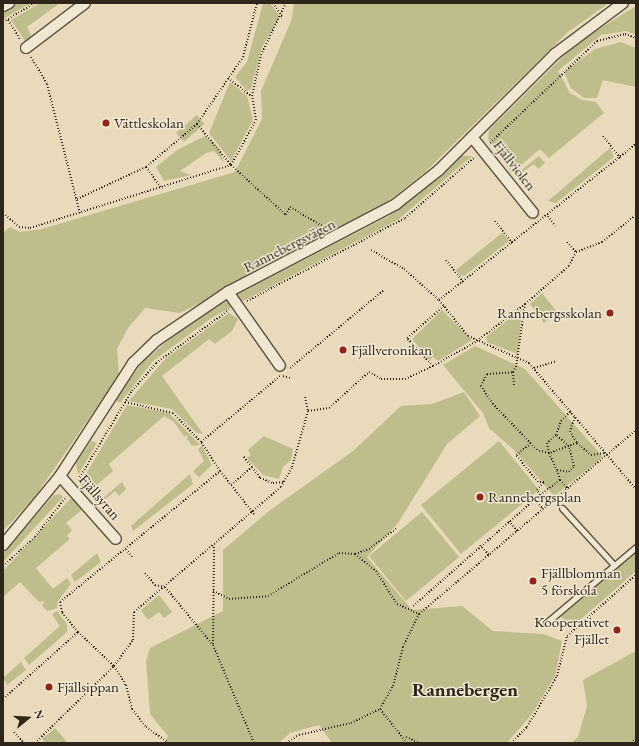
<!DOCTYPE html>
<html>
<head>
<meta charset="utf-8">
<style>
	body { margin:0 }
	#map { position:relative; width:639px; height:746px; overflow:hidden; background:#e9dabb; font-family:"EB Garamond",serif }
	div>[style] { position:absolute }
	.green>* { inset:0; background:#bebd8b }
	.path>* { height:2px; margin-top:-1px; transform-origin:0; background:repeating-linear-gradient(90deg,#30251a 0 1px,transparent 0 3px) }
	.roads { filter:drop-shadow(1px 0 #5e5242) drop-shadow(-1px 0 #5e5242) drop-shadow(0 1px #5e5242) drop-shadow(0 -1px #5e5242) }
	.lane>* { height:5px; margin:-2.5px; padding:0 2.5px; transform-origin:2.5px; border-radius:2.5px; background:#f1e7d3 }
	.street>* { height:10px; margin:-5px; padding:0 5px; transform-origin:5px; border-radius:5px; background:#f1e7d3 }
	.dots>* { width:11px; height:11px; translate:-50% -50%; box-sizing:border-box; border:2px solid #f1e7d3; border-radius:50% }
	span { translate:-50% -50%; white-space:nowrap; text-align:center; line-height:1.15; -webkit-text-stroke:3px #f1e7d3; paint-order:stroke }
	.poi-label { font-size:15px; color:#30251a }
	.left { translate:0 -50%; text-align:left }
	.right { translate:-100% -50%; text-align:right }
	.street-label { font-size:15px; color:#30251a }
	.district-label { font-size:19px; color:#30251a; font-weight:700 }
	.frame { position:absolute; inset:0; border:4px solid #30251a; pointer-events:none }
	.north { position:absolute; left:8px; top:698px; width:40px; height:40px; -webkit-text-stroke:3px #f1e7d3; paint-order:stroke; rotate:72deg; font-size:11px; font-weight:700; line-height:16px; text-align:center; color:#30251a }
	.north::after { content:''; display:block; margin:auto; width:14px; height:18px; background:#30251a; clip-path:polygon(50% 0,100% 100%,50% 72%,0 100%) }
</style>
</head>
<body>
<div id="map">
	<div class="green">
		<div style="clip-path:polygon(16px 3px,31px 3px,3px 19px,3px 11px)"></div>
		<div style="clip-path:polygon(40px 3px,60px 3px,27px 27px,32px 37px,27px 44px,11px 20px)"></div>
		<div style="clip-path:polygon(263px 3px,270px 3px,280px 17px,262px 47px,251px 89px,247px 91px,235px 77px,247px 62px)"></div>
		<div style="clip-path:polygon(294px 3px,609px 3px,568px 32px,425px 172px,360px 224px,180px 313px,145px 308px,128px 328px,117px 349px,119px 375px,34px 498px,3px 531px,3px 233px,10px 227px,20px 232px,42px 229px,235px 172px,262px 119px,261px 91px,292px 19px)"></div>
		<div style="clip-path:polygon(636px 6px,636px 35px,626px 31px,601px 35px,558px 71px,570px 93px,582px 100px,596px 102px,604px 113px,549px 158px,540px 149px,512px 173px,488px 139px,489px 130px,578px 42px)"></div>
		<div style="clip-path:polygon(621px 42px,636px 48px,636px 87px,603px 80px,597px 98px,584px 98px,571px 88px,564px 72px,595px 49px)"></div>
		<div style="clip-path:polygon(230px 82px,247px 96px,253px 120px,231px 161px,209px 133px)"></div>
		<div style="clip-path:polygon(197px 115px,204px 124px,184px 142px,176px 133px)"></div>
		<div style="clip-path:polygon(205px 136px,218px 147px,224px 163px,214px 151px,206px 153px,180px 171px,191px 175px,164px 181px,156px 167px,177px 150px)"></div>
		<div style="clip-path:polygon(610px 148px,614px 157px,556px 203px,548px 201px)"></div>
		<div style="clip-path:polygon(462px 156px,472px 156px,399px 219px,213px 317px,153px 361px,120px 403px,115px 400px,142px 363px,181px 329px,209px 309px,389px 216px)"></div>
		<div style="clip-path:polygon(539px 156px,545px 163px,538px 169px,534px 164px,519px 175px,528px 185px,523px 185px,517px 174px)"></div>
		<div style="clip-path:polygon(502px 233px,509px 241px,464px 276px,459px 275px,456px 270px)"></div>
		<div style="clip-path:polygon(542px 293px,557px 312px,544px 323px,530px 304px)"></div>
		<div style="clip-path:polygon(522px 309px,518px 354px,487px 342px,486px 337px)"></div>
		<div style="clip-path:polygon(442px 310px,472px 340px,438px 361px,433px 357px,430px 360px,412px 339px)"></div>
		<div style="clip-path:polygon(229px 313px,238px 319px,232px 331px,215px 344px,209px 339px,162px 376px,203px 434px,197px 433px,172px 409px,129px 401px,165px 359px)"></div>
		<div style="clip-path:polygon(475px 346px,525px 369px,603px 457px,554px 496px,514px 450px,489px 428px,483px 413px,443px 365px)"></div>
		<div style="clip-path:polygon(464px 392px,480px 416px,447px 444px,398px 523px,367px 557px,412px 610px,462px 606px,493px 631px,543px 634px,562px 641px,555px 676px,532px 714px,507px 743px,332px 743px,319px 725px,290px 733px,279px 743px,165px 743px,168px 736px,150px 714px,146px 661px,150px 648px,223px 611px,223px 550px,269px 511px,353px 451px,401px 406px,432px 404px)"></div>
		<div style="clip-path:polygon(127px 405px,169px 413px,200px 445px,192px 446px,187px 439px,188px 436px,184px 436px,174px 422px,164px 416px,109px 464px,113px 471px,92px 489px,84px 490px,80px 484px)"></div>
		<div style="clip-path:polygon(264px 436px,293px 449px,291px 460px,283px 467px,279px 479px,263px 475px,247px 458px,251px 455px,248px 450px)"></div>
		<div style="clip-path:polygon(91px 441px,97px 443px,78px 475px,76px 463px)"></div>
		<div style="clip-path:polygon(499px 441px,539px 490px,461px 554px,421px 505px)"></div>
		<div style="clip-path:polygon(202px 446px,212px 465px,199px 477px,193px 471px,204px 461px,198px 449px)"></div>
		<div style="clip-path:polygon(190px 474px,193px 484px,133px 531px,131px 526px)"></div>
		<div style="clip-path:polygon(122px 482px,126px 489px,119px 496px,115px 491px,102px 502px,104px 510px,100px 505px,102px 499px)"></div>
		<div style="clip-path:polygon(60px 494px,63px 497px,3px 562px,3px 553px,54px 495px)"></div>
		<div style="clip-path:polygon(72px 497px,83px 509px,66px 523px,72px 530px,67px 536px,70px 539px,36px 568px,53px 589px,67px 578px,71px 584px,58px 601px,57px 608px,47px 611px,42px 605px,45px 601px,39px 602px,20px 582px,3px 597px,3px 571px)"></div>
		<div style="clip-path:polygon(422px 512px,459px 557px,406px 601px,369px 556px)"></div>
		<div style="clip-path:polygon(636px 552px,636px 571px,572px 627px,559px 615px)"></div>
		<div style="clip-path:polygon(97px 553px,101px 562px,75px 582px,71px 575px)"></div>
		<div style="clip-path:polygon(159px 595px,172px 612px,164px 618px,159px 612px,148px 620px,141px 610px)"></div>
		<div style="clip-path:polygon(57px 611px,67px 624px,67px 632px,29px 665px,24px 658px,60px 626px,52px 614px)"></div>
		<div style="clip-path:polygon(636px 651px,636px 743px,571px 743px,578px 737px,587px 706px,583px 680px)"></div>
		<div style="clip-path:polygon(21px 662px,26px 670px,7px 685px,3px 678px)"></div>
		<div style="clip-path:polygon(55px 728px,68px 743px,46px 743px,42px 739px)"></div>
	</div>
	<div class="path">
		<div style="left:273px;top:3px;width:17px;rotate:57deg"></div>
		<div style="left:8px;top:20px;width:22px;rotate:58deg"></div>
		<div style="left:3px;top:22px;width:37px;rotate:-31deg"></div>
		<div style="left:31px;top:57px;width:31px;rotate:59deg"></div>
		<div style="left:47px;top:84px;width:133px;rotate:75.7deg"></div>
		<div style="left:228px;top:78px;width:29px;rotate:38deg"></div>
		<div style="left:197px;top:124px;width:53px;rotate:50.3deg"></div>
		<div style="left:231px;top:165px;width:74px;rotate:42.3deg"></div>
		<div style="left:286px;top:215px;width:9px;rotate:-63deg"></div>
		<div style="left:290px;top:207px;width:43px;rotate:30.7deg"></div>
		<div style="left:603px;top:136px;width:28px;rotate:52deg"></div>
		<div style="left:490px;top:143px;width:148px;rotate:-43.6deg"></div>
		<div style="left:597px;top:41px;width:29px;rotate:-14deg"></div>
		<div style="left:625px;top:34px;width:12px;rotate:20deg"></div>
		<div style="left:146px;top:167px;width:27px;rotate:54deg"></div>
		<div style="left:77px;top:199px;width:76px;rotate:-24.9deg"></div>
		<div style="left:146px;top:167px;width:67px;rotate:-40.1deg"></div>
		<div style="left:197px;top:124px;width:81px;rotate:-55.5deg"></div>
		<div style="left:243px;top:57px;width:56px;rotate:-75.5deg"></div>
		<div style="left:3px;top:213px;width:21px;rotate:41deg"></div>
		<div style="left:19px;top:227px;width:11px;rotate:5deg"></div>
		<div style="left:30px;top:228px;width:211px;rotate:-17.4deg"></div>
		<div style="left:231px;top:165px;width:51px;rotate:-60.9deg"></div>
		<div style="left:256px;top:120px;width:24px;rotate:-99deg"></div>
		<div style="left:252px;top:96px;width:42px;rotate:-77.6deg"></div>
		<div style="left:261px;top:55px;width:58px;rotate:-64.3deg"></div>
		<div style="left:548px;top:216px;width:12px;rotate:55deg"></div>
		<div style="left:495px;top:221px;width:29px;rotate:52deg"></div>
		<div style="left:567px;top:242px;width:13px;rotate:48deg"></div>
		<div style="left:371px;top:250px;width:38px;rotate:30deg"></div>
		<div style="left:404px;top:269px;width:47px;rotate:41.5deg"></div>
		<div style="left:439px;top:300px;width:46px;rotate:51.1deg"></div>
		<div style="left:468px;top:336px;width:67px;rotate:23.9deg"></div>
		<div style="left:529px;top:363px;width:165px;rotate:49.7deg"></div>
		<div style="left:446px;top:260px;width:28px;rotate:52deg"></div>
		<div style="left:439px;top:300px;width:251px;rotate:-38.4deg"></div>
		<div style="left:247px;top:301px;width:178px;rotate:-27.7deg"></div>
		<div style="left:405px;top:218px;width:93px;rotate:-41.1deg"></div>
		<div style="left:433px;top:366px;width:38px;rotate:-133deg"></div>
		<div style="left:407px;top:338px;width:49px;rotate:-40.9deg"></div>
		<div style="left:290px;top:368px;width:122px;rotate:-39.7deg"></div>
		<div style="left:534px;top:368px;width:24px;rotate:-17deg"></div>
		<div style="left:513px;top:372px;width:15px;rotate:86deg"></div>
		<div style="left:283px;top:376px;width:7px;rotate:16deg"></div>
		<div style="left:305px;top:397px;width:14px;rotate:78deg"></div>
		<div style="left:125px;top:402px;width:49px;rotate:12.9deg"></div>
		<div style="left:173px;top:413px;width:40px;rotate:46deg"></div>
		<div style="left:575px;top:417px;width:15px;rotate:110deg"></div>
		<div style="left:570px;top:431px;width:14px;rotate:60deg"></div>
		<div style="left:577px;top:443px;width:18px;rotate:41deg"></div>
		<div style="left:591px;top:455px;width:14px;rotate:-8deg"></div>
		<div style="left:556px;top:435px;width:12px;rotate:138deg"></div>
		<div style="left:547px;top:443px;width:10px;rotate:79deg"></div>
		<div style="left:549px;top:453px;width:19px;rotate:65deg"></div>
		<div style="left:557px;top:470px;width:12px;rotate:9deg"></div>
		<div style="left:569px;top:472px;width:8px;rotate:-50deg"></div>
		<div style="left:574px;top:466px;width:21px;rotate:-104deg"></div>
		<div style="left:569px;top:446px;width:17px;rotate:-140deg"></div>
		<div style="left:556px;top:435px;width:15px;rotate:-70deg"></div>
		<div style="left:561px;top:421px;width:13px;rotate:-45deg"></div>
		<div style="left:577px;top:443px;width:30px;rotate:160deg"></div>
		<div style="left:549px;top:453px;width:12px;rotate:-166deg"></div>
		<div style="left:537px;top:450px;width:64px;rotate:-133.7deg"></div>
		<div style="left:493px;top:404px;width:22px;rotate:-124deg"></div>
		<div style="left:481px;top:386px;width:13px;rotate:-63deg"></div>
		<div style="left:487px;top:374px;width:26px;rotate:-4deg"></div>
		<div style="left:513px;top:372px;width:6px;rotate:-59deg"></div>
		<div style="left:516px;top:367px;width:64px;rotate:-81.9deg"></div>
		<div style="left:525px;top:304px;width:58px;rotate:-40.8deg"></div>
		<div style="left:569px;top:266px;width:16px;rotate:-63deg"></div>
		<div style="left:576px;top:252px;width:28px;rotate:-21deg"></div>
		<div style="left:602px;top:242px;width:43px;rotate:-38.5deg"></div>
		<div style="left:252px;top:467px;width:14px;rotate:54deg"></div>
		<div style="left:260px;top:478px;width:14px;rotate:21deg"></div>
		<div style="left:273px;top:483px;width:11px;rotate:-5deg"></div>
		<div style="left:220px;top:471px;width:55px;rotate:51.7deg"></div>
		<div style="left:78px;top:480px;width:104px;rotate:-58.8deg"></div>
		<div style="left:132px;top:391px;width:37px;rotate:-49deg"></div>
		<div style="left:156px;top:363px;width:90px;rotate:-36deg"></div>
		<div style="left:560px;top:480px;width:12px;rotate:48deg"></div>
		<div style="left:231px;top:485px;width:28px;rotate:-41deg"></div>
		<div style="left:252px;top:467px;width:14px;rotate:-129deg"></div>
		<div style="left:540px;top:495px;width:25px;rotate:-37deg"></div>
		<div style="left:560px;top:480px;width:10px;rotate:-107deg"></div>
		<div style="left:535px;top:500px;width:12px;rotate:48deg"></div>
		<div style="left:509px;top:521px;width:13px;rotate:51deg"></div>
		<div style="left:480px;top:545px;width:13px;rotate:48deg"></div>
		<div style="left:126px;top:549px;width:10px;rotate:53deg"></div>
		<div style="left:355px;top:554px;width:27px;rotate:39deg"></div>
		<div style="left:376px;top:571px;width:39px;rotate:58deg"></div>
		<div style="left:397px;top:604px;width:24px;rotate:24deg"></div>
		<div style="left:3px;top:566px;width:43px;rotate:-42.2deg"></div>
		<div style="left:35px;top:537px;width:51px;rotate:-52.2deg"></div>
		<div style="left:145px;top:573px;width:16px;rotate:50deg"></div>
		<div style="left:155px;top:585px;width:10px;rotate:11deg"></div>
		<div style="left:165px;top:587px;width:75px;rotate:50.4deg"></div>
		<div style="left:213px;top:645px;width:106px;rotate:67.3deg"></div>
		<div style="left:213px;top:591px;width:18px;rotate:27deg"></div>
		<div style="left:229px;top:599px;width:39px;rotate:-4deg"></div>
		<div style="left:268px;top:596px;width:83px;rotate:-31.2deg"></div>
		<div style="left:339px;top:553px;width:16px;rotate:4deg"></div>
		<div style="left:355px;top:554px;width:15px;rotate:-20deg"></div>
		<div style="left:369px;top:549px;width:34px;rotate:-37deg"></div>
		<div style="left:413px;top:606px;width:169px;rotate:-41.2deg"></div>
		<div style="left:540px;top:495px;width:6px;rotate:-121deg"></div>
		<div style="left:537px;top:490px;width:11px;rotate:-49deg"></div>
		<div style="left:544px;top:482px;width:6px;rotate:180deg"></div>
		<div style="left:538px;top:482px;width:35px;rotate:-129deg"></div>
		<div style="left:516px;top:455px;width:16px;rotate:-38deg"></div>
		<div style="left:78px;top:632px;width:50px;rotate:43.4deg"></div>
		<div style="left:114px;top:666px;width:22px;rotate:58deg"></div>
		<div style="left:126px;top:685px;width:25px;rotate:76deg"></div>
		<div style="left:132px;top:709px;width:23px;rotate:52deg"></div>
		<div style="left:146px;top:727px;width:28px;rotate:35deg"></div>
		<div style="left:213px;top:644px;width:97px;rotate:-89.4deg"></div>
		<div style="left:3px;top:699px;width:101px;rotate:-41.8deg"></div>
		<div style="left:78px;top:632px;width:26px;rotate:-129deg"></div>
		<div style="left:62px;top:612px;width:10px;rotate:-101deg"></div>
		<div style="left:60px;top:602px;width:207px;rotate:-39.3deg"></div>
		<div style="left:220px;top:471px;width:35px;rotate:-123deg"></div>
		<div style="left:201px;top:442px;width:103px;rotate:-39.9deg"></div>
		<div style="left:14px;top:732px;width:15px;rotate:48deg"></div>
		<div style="left:406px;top:737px;width:15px;rotate:23deg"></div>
		<div style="left:35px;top:743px;width:110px;rotate:-44.3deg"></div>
		<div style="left:114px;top:666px;width:32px;rotate:-54deg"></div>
		<div style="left:133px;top:640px;width:28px;rotate:-88deg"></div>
		<div style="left:134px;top:612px;width:193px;rotate:-40.4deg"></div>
		<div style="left:281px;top:487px;width:23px;rotate:-61deg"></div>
		<div style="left:292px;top:467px;width:58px;rotate:-74.1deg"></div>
		<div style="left:308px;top:411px;width:21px;rotate:-8deg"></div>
		<div style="left:329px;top:408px;width:54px;rotate:-42deg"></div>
		<div style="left:369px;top:372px;width:14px;rotate:30deg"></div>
		<div style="left:381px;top:379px;width:24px"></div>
		<div style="left:405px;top:379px;width:31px;rotate:-25deg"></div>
		<div style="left:433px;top:366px;width:51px;rotate:-29.6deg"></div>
		<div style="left:477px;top:341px;width:61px;rotate:-37.6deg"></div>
		<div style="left:286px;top:743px;width:15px;rotate:-32deg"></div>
		<div style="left:299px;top:735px;width:53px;rotate:-13deg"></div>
		<div style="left:351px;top:723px;width:32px;rotate:-26deg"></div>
		<div style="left:407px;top:743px;width:43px;rotate:-128.5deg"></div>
		<div style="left:380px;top:709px;width:26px;rotate:-61deg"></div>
		<div style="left:393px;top:686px;width:40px;rotate:-75.6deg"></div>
		<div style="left:403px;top:647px;width:37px;rotate:-64deg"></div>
		<div style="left:419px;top:614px;width:285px;rotate:-40.3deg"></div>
		<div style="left:511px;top:743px;width:23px;rotate:-45deg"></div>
		<div style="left:527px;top:727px;width:59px;rotate:-59.5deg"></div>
		<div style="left:557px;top:676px;width:41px;rotate:-76deg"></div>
		<div style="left:567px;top:636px;width:92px;rotate:-41.5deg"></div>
		<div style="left:631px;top:743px;width:7px;rotate:-45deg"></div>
	</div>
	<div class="roads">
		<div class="lane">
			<div style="left:562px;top:508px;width:77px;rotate:47.6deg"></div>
			<div style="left:546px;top:623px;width:118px;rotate:-40.2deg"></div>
		</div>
		<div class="street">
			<div style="left:3px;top:6px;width:7px;rotate:-27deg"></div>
			<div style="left:26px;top:48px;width:74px;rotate:-37.3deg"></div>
			<div style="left:472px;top:137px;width:97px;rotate:51.2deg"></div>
			<div style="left:228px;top:292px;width:90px;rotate:54.9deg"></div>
			<div style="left:60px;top:476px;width:84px;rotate:48.4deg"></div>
			<div style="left:3px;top:545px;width:89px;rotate:-50.4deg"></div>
			<div style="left:60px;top:476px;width:135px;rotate:-57.1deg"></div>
			<div style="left:133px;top:363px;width:33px;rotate:-44deg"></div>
			<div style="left:157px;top:340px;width:86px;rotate:-34.1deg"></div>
			<div style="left:228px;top:292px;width:190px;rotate:-27.6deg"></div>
			<div style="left:396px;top:204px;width:55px;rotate:-38.3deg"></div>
			<div style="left:439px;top:170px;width:164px;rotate:-45deg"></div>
			<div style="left:555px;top:54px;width:85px;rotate:-36.9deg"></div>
		</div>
	</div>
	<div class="dots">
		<div style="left:106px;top:123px;background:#8f2418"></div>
		<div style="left:610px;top:313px;background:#8f2418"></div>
		<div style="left:343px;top:350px;background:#8f2418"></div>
		<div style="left:480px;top:497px;background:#8f2418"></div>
		<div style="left:533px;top:581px;background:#8f2418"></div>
		<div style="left:617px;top:630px;background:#8f2418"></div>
		<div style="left:49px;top:687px;background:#8f2418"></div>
	</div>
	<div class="poi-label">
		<span class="left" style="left:114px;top:123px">Vättleskolan</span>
		<span class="right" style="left:602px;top:313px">Rannebergsskolan</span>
		<span class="left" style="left:351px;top:350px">Fjällveronikan</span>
		<span class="left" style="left:488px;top:497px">Rannebergsplan</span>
		<span class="left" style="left:541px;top:581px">Fjällblomman<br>5 förskola</span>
		<span class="right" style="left:609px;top:630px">Kooperativet<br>Fjället</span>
		<span class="left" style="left:57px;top:687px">Fjällsippan</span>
	</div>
	<div class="street-label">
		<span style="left:515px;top:165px;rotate:52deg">Fjällviolen</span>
		<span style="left:289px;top:245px;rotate:-27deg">Rannebergsvägen</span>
		<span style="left:100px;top:497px;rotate:49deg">Fjällsyran</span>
	</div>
	<div class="district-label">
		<span style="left:465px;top:690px">Rannebergen</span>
	</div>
	<div class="frame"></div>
	<div class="north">N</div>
</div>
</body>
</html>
